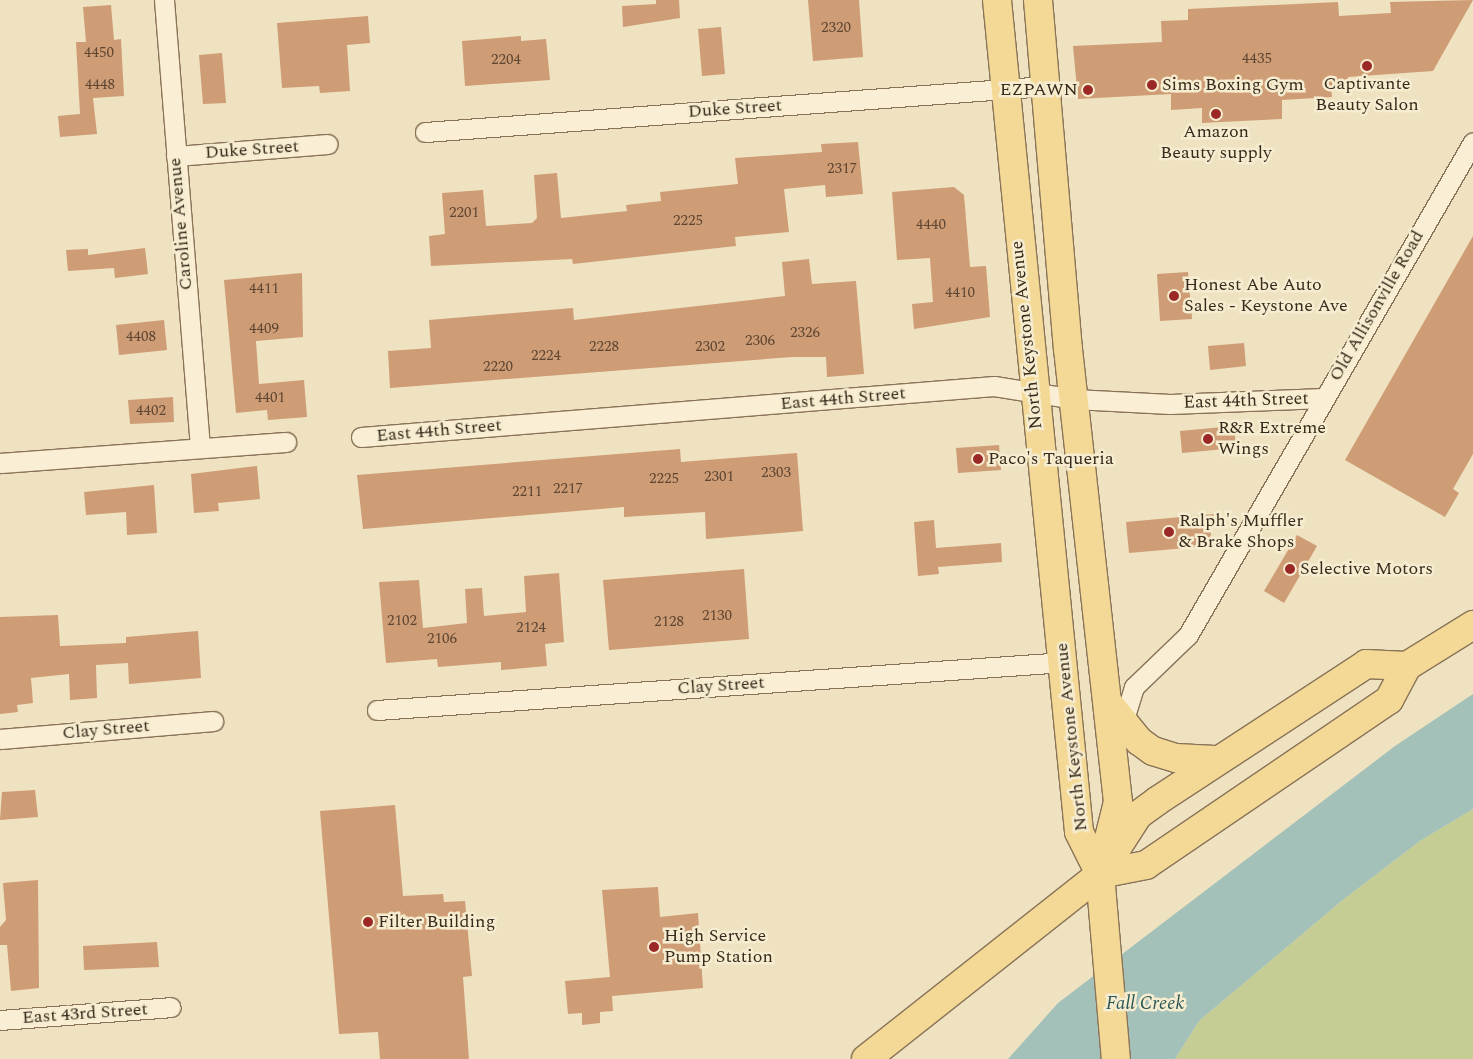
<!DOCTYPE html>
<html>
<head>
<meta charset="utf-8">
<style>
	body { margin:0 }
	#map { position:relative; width:1473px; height:1059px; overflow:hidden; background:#efe2c0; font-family:Spectral,serif }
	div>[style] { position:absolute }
	.green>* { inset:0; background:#c5cd94 }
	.water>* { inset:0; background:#a3c1b9 }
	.building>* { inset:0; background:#ce9c75 }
	.roads { filter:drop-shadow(1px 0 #897358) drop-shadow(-1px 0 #897358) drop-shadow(0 1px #897358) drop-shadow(0 -1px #897358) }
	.minor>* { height:19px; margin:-9.5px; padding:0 9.5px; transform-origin:9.5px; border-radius:9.5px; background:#faefd4 }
	.primary>* { height:28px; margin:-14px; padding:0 14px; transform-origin:14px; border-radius:14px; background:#f4d996 }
	.dots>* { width:14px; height:14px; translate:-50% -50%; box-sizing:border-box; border:2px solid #f6ecd0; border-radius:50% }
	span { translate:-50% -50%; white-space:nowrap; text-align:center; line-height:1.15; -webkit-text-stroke:5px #f6ecd0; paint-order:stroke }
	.number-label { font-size:15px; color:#5e4632 }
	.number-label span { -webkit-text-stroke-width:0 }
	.poi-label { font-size:18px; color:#382a1c }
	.left { translate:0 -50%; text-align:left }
	.right { translate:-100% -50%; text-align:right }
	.street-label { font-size:18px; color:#382a1c }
	.water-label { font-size:19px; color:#2b5856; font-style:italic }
</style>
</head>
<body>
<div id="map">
	<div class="green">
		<div style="clip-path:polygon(1473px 809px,1473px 1059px,1175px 1059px,1199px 1021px,1344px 899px,1420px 841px)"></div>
	</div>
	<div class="water">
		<div style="clip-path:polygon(1473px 694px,1473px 809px,1420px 841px,1344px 899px,1199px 1021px,1175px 1059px,1008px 1059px,1058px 1003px,1395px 746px)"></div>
	</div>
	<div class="building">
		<div style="clip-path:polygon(656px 0,679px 0,680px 18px,623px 27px,622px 6px,656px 4px)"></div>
		<div style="clip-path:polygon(808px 0,859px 0,863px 57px,813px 61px)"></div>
		<div style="clip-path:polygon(1473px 0,1433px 71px,1348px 77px,1348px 87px,1331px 87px,1332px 97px,1282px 100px,1282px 119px,1202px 123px,1202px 108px,1171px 110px,1171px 94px,1078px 99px,1073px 46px,1162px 42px,1161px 21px,1188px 20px,1188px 9px,1338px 2px,1339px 16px,1391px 13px,1390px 2px)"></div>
		<div style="clip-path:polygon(111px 5px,114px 40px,121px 39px,124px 96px,93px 98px,97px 134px,60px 137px,58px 116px,80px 114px,76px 42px,86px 42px,83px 7px)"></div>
		<div style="clip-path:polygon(368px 16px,370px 43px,347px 45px,350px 91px,320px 93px,319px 86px,282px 88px,277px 23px)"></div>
		<div style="clip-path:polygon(721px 27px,725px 74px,702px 76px,698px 29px)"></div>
		<div style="clip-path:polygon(521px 36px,521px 41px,546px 39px,550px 80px,465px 86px,462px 41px)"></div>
		<div style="clip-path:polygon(222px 53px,226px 103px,203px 104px,199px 55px)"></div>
		<div style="clip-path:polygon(858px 142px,863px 194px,826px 197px,825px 185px,784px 189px,789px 232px,735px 237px,736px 246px,573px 264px,572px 259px,431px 266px,429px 236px,445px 234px,442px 193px,483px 190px,486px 226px,532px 223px,537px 218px,534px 175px,557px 173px,561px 218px,627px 211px,626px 205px,661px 201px,660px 192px,738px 184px,735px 158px,822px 152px,821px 144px)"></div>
		<div style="clip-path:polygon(954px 187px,964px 195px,970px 267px,986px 266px,990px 317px,914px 329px,912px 304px,933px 302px,930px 258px,897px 260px,892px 192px)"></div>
		<div style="clip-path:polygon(1473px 236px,1473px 454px,1453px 489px,1459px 493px,1445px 517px,1345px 460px)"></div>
		<div style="clip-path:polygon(145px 248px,148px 274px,115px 278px,114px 268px,68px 271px,66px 250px,88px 249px,88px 255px)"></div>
		<div style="clip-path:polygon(809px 259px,812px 284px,856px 281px,864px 374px,827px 377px,826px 357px,792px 357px,390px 388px,388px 351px,431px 348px,429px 320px,573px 308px,574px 320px,785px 296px,782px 262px)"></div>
		<div style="clip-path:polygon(1188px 272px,1192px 319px,1160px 321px,1157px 274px)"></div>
		<div style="clip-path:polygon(302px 273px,303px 337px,256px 341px,259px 384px,304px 380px,307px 417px,268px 420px,267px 410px,236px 413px,224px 280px)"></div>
		<div style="clip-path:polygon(164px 320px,167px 350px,119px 355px,116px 325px)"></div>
		<div style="clip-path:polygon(1244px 343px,1246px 366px,1210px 370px,1208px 346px)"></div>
		<div style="clip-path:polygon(173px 397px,174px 422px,130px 424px,128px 400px)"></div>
		<div style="clip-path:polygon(1234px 426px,1236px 448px,1182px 453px,1180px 431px)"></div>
		<div style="clip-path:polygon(999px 445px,1001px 470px,958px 473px,956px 448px)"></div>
		<div style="clip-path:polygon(680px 449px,681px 462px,797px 453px,803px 531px,706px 539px,705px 512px,624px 517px,624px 507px,363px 529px,357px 475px)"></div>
		<div style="clip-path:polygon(257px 466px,260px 499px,218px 503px,219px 511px,194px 513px,191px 474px)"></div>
		<div style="clip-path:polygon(154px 485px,157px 533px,127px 535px,126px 512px,86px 515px,84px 492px)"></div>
		<div style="clip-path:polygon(1214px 514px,1209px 546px,1129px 553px,1126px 522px)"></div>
		<div style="clip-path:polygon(934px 520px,936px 548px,1001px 543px,1002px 562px,938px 567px,939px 574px,918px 576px,914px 522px)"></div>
		<div style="clip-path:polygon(1297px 535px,1317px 546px,1284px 603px,1264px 591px)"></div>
		<div style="clip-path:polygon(744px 569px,749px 639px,609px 650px,603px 580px)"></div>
		<div style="clip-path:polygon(559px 573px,564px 642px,545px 644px,547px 666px,501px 670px,501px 662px,438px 667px,437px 659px,386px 663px,379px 582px,419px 580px,423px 628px,467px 623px,465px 589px,482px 588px,484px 616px,526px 612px,524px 576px)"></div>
		<div style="clip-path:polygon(58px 615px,60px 646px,126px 643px,126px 637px,198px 631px,201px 678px,129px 684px,128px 663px,96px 665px,97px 698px,70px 700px,69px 674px,31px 678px,33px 703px,17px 705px,18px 712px,0 714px,0 617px)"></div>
		<div style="clip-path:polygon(35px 790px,38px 817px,0 820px,2px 792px)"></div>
		<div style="clip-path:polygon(395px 805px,403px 896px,443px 894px,444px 902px,465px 901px,472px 976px,463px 977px,469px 1059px,380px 1059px,378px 1032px,339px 1034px,320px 811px)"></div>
		<div style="clip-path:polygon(38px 880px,39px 988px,11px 991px,7px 945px,0 945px,0 927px,6px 920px,3px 883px)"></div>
		<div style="clip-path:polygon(658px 887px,660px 917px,698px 913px,703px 988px,612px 996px,613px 1011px,600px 1012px,600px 1023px,582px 1025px,582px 1013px,568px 1014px,565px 981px,610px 977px,602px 890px)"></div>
		<div style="clip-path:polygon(157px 942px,159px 967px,84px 970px,83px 946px)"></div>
	</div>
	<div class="roads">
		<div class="minor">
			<div style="left:164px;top:0;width:449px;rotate:85.4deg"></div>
			<div style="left:425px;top:132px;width:622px;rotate:-4.24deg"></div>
			<div style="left:176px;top:156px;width:152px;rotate:-4.5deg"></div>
			<div style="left:361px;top:437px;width:635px;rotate:-4.61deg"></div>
			<div style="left:994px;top:386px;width:81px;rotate:9.2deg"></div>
			<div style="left:1074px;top:399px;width:96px;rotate:3deg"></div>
			<div style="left:1170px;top:404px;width:154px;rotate:-2.2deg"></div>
			<div style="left:0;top:463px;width:287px;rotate:-4.2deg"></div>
			<div style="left:377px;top:710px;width:690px;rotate:-3.99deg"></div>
			<div style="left:1121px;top:729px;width:44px;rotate:-72.8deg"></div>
			<div style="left:1134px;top:687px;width:75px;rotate:-43.9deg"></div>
			<div style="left:1188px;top:635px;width:569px;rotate:-59.97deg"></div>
			<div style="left:0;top:739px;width:214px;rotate:-4.8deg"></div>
			<div style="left:0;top:1020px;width:171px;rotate:-4.3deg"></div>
		</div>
		<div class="primary">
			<div style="left:997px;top:0;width:836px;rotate:84.37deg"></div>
			<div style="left:1079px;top:832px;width:47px;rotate:63.4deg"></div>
			<div style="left:1038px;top:0;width:350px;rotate:85.1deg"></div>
			<div style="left:1068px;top:349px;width:456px;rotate:83.7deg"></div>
			<div style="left:1118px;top:802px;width:74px;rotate:104deg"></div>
			<div style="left:1100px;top:874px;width:186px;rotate:85.1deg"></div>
			<div style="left:1109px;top:704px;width:48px;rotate:51deg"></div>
			<div style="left:1139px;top:741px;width:17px;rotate:36deg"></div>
			<div style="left:1153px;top:751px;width:24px;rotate:17deg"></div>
			<div style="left:1176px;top:758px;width:39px;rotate:3deg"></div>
			<div style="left:1100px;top:874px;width:47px;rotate:-11.1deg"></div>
			<div style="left:1146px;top:865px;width:294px;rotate:-34.2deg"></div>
			<div style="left:1389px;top:700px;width:38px;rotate:-62deg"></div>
			<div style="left:1407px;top:666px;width:78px;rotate:-31.8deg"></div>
			<div style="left:866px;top:1059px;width:298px;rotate:-38.3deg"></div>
			<div style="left:1100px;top:874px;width:70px;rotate:-57.2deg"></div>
			<div style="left:1138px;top:815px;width:24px;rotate:-36deg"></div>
			<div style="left:1157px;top:801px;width:250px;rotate:-33.2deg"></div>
			<div style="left:1366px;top:664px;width:41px;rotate:2.8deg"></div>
		</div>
	</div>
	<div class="dots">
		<div style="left:1367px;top:66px;background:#992826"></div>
		<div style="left:1152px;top:85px;background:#992826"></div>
		<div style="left:1088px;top:90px;background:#992826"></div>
		<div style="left:1216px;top:114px;background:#992826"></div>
		<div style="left:1174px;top:296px;background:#992826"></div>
		<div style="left:1208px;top:439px;background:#992826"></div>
		<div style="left:978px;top:459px;background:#992826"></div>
		<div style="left:1169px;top:532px;background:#992826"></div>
		<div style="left:1290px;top:569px;background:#992826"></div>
		<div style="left:368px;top:922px;background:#992826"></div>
		<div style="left:654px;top:947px;background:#992826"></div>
	</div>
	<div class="number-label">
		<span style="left:836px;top:28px">2320</span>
		<span style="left:99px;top:53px">4450</span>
		<span style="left:1257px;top:59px">4435</span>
		<span style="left:506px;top:60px">2204</span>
		<span style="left:100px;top:85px">4448</span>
		<span style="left:842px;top:169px">2317</span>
		<span style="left:464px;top:213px">2201</span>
		<span style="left:688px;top:221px">2225</span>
		<span style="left:931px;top:225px">4440</span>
		<span style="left:264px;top:289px">4411</span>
		<span style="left:960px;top:293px">4410</span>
		<span style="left:264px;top:329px">4409</span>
		<span style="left:805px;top:333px">2326</span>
		<span style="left:141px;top:337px">4408</span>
		<span style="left:760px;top:341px">2306</span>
		<span style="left:604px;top:347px">2228</span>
		<span style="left:710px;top:347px">2302</span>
		<span style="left:546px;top:356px">2224</span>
		<span style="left:498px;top:367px">2220</span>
		<span style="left:270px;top:398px">4401</span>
		<span style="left:151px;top:411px">4402</span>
		<span style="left:776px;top:473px">2303</span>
		<span style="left:719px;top:477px">2301</span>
		<span style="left:664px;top:479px">2225</span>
		<span style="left:568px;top:489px">2217</span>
		<span style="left:527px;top:492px">2211</span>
		<span style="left:717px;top:616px">2130</span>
		<span style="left:402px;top:621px">2102</span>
		<span style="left:669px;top:622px">2128</span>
		<span style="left:531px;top:628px">2124</span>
		<span style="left:442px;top:639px">2106</span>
	</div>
	<div class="poi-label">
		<span class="left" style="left:1162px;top:85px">Sims Boxing Gym</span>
		<span style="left:1367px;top:95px">Captivante<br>Beauty Salon</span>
		<span class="right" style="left:1078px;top:90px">EZPAWN</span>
		<span style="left:1216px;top:143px">Amazon<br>Beauty supply</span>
		<span class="left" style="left:1184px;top:296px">Honest Abe Auto<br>Sales - Keystone Ave</span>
		<span class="left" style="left:1218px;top:439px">R&amp;R Extreme<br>Wings</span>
		<span class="left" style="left:988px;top:459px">Paco's Taqueria</span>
		<span class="left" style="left:1179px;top:532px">Ralph's Muffler<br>&amp; Brake Shops</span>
		<span class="left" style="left:1300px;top:569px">Selective Motors</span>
		<span class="left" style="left:378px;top:922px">Filter Building</span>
		<span class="left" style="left:664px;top:947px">High Service<br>Pump Station</span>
	</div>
	<div class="street-label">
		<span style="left:735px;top:109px;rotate:-4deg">Duke Street</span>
		<span style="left:252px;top:150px;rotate:-4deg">Duke Street</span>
		<span style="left:181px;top:224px;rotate:-95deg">Caroline Avenue</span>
		<span style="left:1377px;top:306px;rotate:-60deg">Old Allisonville Road</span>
		<span style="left:1027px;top:335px;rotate:-96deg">North Keystone Avenue</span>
		<span style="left:843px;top:399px;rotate:-5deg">East 44th Street</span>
		<span style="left:1246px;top:401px;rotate:-2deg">East 44th Street</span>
		<span style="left:439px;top:431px;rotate:-5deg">East 44th Street</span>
		<span style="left:721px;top:686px;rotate:-4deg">Clay Street</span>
		<span style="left:106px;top:730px;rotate:-5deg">Clay Street</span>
		<span style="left:1072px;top:737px;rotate:-96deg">North Keystone Avenue</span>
		<span style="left:85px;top:1014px;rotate:-4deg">East 43rd Street</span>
	</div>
	<div class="water-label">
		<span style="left:1145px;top:1004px">Fall Creek</span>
	</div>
</div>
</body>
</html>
